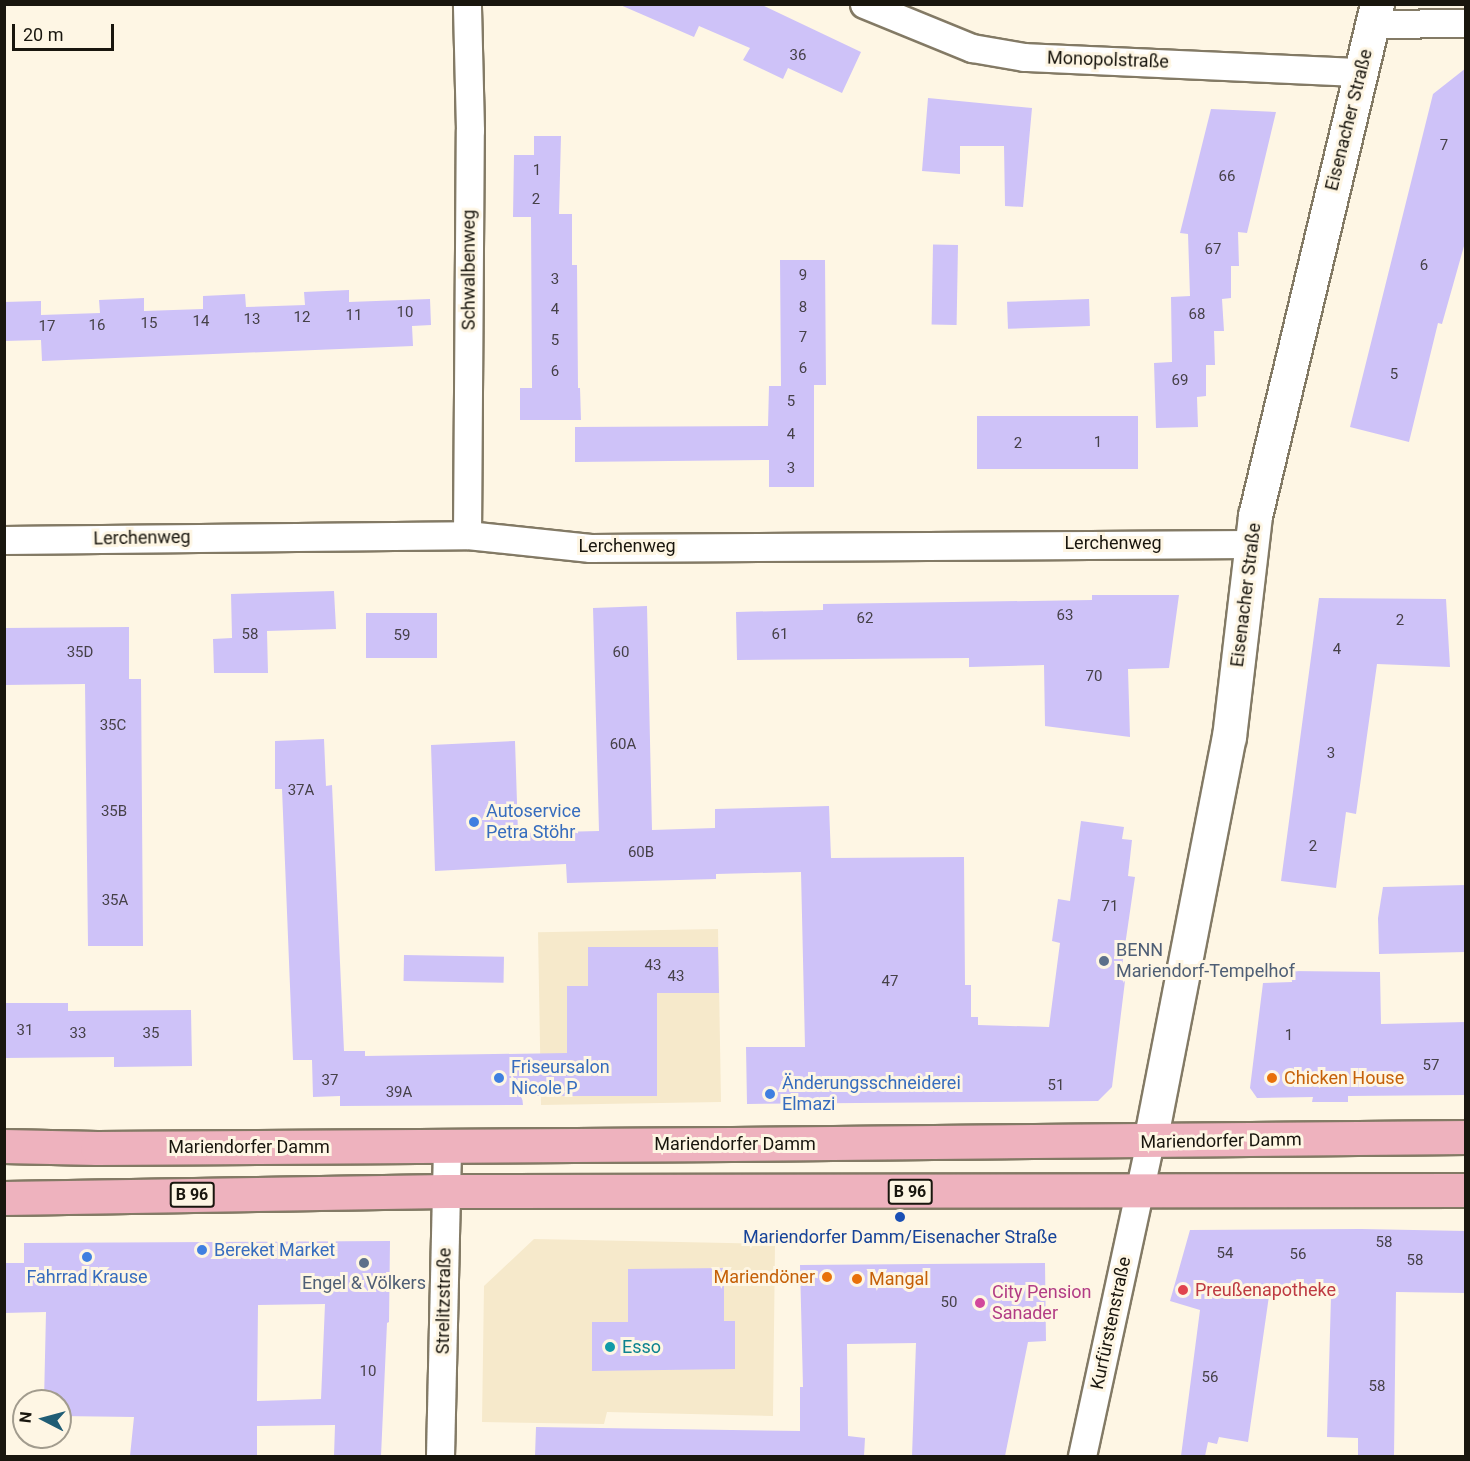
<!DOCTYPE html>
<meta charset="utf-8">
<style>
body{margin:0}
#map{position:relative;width:1470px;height:1461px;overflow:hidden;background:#fef6e4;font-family:Roboto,sans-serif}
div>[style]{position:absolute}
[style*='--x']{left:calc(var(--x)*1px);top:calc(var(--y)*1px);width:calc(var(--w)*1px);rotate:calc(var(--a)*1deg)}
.built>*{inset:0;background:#f6e9cb;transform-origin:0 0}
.building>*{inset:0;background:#cec2f8;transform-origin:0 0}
.roads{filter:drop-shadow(2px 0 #837a65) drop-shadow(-2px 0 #837a65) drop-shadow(0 2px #837a65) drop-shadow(0 -2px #837a65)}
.minor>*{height:27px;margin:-13.5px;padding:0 13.5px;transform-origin:13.5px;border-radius:13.5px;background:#fff}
.tertiary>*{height:33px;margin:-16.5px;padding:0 16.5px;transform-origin:16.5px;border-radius:16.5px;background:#fff}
.primary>*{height:33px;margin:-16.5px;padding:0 16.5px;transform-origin:16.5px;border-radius:16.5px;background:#eeb2be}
.dots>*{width:16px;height:16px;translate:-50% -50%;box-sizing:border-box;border:3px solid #fef6e4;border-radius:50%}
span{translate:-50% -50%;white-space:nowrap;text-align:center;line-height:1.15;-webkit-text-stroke:6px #fef6e4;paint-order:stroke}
.number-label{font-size:15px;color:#464148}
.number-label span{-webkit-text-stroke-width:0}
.shield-label span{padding:2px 4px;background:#fef6e4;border:2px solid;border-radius:4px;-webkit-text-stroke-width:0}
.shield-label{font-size:16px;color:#19160e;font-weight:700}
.street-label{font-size:18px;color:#19160e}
.shop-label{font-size:18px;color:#366cbe}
.left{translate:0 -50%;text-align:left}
.service-label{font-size:18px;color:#4e5e75}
.food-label{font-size:18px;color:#c56008}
.right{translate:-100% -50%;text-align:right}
.transit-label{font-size:18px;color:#164399}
.health-label{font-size:18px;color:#be3a42}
.hotel-label{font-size:18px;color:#b23c85}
.culture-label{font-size:18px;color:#0d838f}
.frame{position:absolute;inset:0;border:6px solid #19160e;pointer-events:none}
.north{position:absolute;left:12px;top:1389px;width:60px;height:60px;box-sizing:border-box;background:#fef6e4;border:2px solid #a29c8e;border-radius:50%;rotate:276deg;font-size:16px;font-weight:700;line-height:24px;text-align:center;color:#19160e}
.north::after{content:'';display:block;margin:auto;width:21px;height:27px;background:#205d75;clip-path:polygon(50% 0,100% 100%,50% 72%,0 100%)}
.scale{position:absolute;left:12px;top:24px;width:102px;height:27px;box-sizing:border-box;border:3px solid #19160e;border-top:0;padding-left:8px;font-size:18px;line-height:21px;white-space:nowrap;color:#19160e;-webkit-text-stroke:4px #fef6e4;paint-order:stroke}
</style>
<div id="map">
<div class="built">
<div style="left:718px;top:929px;width:173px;height:180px;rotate:89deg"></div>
<div style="clip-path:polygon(534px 1239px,775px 1244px,773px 1416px,607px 1412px,604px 1424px,482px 1422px,484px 1286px)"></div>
</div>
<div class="building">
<div style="clip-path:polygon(618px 4px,760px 4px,861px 52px,842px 93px,788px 68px,783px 79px,743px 60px,750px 48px,699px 26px,694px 37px)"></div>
<div style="clip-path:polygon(1466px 68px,1466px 239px,1442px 324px,1438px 323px,1409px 442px,1350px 427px,1433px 94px)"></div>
<div style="clip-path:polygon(928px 98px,1032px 108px,1023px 207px,1005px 206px,1004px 146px,960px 146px,960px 174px,922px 171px)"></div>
<div style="clip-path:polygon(1211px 109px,1276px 112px,1247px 233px,1238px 232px,1239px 266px,1231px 266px,1231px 298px,1222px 299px,1224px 331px,1214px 331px,1215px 365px,1206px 365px,1206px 396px,1197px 397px,1198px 427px,1156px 428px,1154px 363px,1172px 362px,1171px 297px,1190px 296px,1188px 234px,1180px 233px)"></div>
<div style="clip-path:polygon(534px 136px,561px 136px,559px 214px,572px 214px,572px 265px,577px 265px,578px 388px,580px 388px,581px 420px,520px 420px,520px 388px,532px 388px,531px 217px,513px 217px,514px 155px,534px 155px)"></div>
<div style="left:958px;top:245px;width:80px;height:25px;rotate:91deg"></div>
<div style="clip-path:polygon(780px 260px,825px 260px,826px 385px,814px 385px,814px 487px,769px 487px,769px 460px,575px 462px,575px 427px,768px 426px,769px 386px,781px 386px)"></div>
<div style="clip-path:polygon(349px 290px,349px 302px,430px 299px,431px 325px,412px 326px,413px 346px,42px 361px,41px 340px,4px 341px,4px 302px,41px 301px,41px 315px,100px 313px,99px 300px,122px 299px,144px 298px,144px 311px,203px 309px,203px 296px,245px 294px,246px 307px,305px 305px,304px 292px)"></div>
<div style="left:1089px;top:299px;width:27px;height:82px;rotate:88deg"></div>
<div style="left:1138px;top:416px;width:53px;height:161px;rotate:90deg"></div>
<div style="clip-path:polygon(334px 591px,336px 629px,267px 631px,268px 673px,214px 673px,213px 639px,232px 638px,231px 594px)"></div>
<div style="clip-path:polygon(1092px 595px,1179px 595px,1169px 668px,1128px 669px,1130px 737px,1045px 726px,1044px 665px,969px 667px,969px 658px,737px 660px,736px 612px,823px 610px,823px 604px,1092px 600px)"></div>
<div style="clip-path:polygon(1319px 598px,1446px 599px,1450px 667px,1377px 664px,1356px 814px,1346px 812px,1336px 888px,1281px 881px)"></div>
<div style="clip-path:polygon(647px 606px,652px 830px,715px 828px,715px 809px,829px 806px,831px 858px,964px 857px,965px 985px,971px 985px,971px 1017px,978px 1017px,978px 1025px,1049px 1027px,1060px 943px,1052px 941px,1058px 899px,1070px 901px,1081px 821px,1124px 827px,1122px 839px,1132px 840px,1128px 876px,1135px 877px,1120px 980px,1125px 981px,1112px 1087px,1098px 1101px,747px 1104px,746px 1047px,805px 1047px,801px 872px,716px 874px,716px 879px,567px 883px,566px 864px,435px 871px,431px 745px,515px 741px,518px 833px,599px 831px,593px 608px)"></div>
<div style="left:437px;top:613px;width:45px;height:71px;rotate:90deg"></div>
<div style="clip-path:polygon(129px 627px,129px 679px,141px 679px,143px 946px,88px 946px,85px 684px,4px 685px,4px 628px)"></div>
<div style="clip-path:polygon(324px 739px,326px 786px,332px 785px,344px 1051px,365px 1051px,365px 1056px,567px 1053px,567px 986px,588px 986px,588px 947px,718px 947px,719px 993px,657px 993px,657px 1096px,522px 1096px,523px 1105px,340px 1106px,340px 1096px,313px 1097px,312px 1060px,293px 1060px,282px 789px,275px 789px,275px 741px)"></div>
<div style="clip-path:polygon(1466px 885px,1466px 952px,1379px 954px,1378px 918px,1383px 887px)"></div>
<div style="left:404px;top:955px;width:100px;height:26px;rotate:1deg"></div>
<div style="clip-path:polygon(1291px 971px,1380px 972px,1381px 1024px,1466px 1022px,1466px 1095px,1348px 1096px,1348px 1102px,1312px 1102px,1313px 1097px,1257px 1098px,1250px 1088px,1263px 983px,1292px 982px)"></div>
<div style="clip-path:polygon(4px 1003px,68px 1003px,68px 1011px,191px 1010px,192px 1066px,114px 1067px,114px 1057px,4px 1058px)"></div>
<div style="clip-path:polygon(1361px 1229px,1466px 1231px,1466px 1293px,1396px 1292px,1394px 1456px,1358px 1456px,1358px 1438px,1327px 1437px,1331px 1297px,1269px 1296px,1248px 1442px,1219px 1437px,1217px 1444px,1208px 1442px,1205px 1456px,1181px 1456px,1200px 1310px,1170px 1301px,1190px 1230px)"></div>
<div style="clip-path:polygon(evenodd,390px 1241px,389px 1322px,387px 1323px,381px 1456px,334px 1456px,335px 1425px,257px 1426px,257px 1456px,130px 1456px,134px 1417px,60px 1416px,60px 1401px,44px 1401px,46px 1312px,4px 1313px,4px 1263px,24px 1263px,24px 1243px,390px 1241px,325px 1304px,321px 1399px,257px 1401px,258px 1305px,325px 1304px)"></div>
<div style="clip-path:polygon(1045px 1263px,1046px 1341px,1028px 1342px,1005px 1456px,912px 1456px,916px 1343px,847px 1344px,848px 1436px,865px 1438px,864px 1456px,535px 1456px,536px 1427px,800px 1431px,800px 1387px,803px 1387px,800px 1265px)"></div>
<div style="clip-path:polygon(724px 1268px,724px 1321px,735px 1321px,735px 1369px,592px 1371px,592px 1322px,628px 1322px,628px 1269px)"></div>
</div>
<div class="roads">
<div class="minor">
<div style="--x:864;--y:4;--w:117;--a:22.2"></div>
<div style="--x:972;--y:48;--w:53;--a:9.8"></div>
<div style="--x:1024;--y:57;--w:336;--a:2.6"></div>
<div style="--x:1372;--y:24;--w:94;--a:-0.6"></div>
<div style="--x:467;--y:535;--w:405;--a:-89.6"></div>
<div style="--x:470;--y:130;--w:126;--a:-91.4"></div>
<div style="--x:4;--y:540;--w:463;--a:-0.6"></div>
<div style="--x:467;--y:535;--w:124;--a:6"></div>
<div style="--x:590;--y:548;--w:660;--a:-0.35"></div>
<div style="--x:440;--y:1456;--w:310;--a:-88.7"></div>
<div style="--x:1082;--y:1456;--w:321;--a:-77.8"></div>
</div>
<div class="tertiary">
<div style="--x:1150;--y:1142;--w:413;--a:-79"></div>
<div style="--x:1229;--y:737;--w:223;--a:-83.3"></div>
<div style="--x:1255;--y:516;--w:526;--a:-76.6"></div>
</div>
<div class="primary">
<div style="--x:4;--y:1146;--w:93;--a:1.2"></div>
<div style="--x:97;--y:1148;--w:635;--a:-0.36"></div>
<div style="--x:732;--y:1144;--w:734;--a:-0.55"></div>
<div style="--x:4;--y:1198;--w:442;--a:-0.9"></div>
<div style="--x:446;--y:1191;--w:1020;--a:-0.06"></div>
</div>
</div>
<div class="dots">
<div style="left:474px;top:822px;background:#3f7fe0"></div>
<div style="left:1104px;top:961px;background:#5c6f8a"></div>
<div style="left:499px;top:1078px;background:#3f7fe0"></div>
<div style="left:1272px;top:1078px;background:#e8710a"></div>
<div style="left:770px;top:1094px;background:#3f7fe0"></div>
<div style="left:900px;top:1217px;background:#1a4fb4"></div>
<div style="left:202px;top:1250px;background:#3f7fe0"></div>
<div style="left:87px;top:1257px;background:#3f7fe0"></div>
<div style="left:364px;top:1263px;background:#5c6f8a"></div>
<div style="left:827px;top:1277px;background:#e8710a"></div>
<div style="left:857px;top:1279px;background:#e8710a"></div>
<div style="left:1183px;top:1290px;background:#e0444e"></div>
<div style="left:980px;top:1303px;background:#d1479c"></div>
<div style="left:610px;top:1347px;background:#0f9aa8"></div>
</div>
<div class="number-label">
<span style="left:798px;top:56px">36</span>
<span style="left:1444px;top:146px">7</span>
<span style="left:537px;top:171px">1</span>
<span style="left:1227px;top:177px">66</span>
<span style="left:536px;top:200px">2</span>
<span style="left:1213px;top:250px">67</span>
<span style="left:1424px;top:266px">6</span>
<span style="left:803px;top:276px">9</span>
<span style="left:555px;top:280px">3</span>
<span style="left:803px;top:308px">8</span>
<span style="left:555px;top:310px">4</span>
<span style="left:405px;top:313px">10</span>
<span style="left:1197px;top:315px">68</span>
<span style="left:354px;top:316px">11</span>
<span style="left:302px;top:318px">12</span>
<span style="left:252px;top:320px">13</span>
<span style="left:201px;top:322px">14</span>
<span style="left:149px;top:324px">15</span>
<span style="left:97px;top:326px">16</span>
<span style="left:47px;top:327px">17</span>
<span style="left:803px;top:338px">7</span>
<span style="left:555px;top:341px">5</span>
<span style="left:803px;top:369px">6</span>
<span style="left:555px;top:372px">6</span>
<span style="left:1394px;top:375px">5</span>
<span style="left:1180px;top:381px">69</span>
<span style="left:791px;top:402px">5</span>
<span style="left:791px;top:435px">4</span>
<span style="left:1098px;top:443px">1</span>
<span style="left:1018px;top:444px">2</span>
<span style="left:791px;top:469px">3</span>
<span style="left:1065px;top:616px">63</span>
<span style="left:865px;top:619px">62</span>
<span style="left:1400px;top:621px">2</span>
<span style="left:250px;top:635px">58</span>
<span style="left:780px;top:635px">61</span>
<span style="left:402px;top:636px">59</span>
<span style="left:1337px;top:650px">4</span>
<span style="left:80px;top:653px">35D</span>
<span style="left:621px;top:653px">60</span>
<span style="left:1094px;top:677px">70</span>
<span style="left:113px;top:726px">35C</span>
<span style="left:623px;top:745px">60A</span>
<span style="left:1331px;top:754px">3</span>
<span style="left:301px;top:791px">37A</span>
<span style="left:114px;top:812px">35B</span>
<span style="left:1313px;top:847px">2</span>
<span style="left:641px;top:853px">60B</span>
<span style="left:115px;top:901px">35A</span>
<span style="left:1110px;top:907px">71</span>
<span style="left:653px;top:966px">43</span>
<span style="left:676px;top:977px">43</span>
<span style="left:890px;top:982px">47</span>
<span style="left:25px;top:1031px">31</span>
<span style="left:78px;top:1034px">33</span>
<span style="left:151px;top:1034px">35</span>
<span style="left:1289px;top:1036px">1</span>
<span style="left:1431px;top:1066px">57</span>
<span style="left:330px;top:1081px">37</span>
<span style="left:1056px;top:1086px">51</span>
<span style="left:399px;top:1093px">39A</span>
<span style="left:1384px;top:1243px">58</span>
<span style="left:1225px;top:1254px">54</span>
<span style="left:1298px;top:1255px">56</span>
<span style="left:1415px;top:1261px">58</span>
<span style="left:949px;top:1303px">50</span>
<span style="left:368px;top:1372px">10</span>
<span style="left:1210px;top:1378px">56</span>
<span style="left:1377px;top:1387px">58</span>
</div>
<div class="shield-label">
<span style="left:910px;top:1192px">B 96</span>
<span style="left:192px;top:1195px">B 96</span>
</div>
<div class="street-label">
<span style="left:1108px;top:60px;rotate:2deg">Monopolstraße</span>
<span style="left:1349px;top:120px;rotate:-76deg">Eisenacher Straße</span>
<span style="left:469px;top:270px;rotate:-90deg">Schwalbenweg</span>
<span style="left:142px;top:538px;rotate:-1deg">Lerchenweg</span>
<span style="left:1113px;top:543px">Lerchenweg</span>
<span style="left:627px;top:546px">Lerchenweg</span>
<span style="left:1246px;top:595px;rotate:-83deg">Eisenacher Straße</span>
<span style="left:1221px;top:1141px;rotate:-1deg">Mariendorfer Damm</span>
<span style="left:735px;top:1144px">Mariendorfer Damm</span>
<span style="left:249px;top:1147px">Mariendorfer Damm</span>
<span style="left:444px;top:1301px;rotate:-89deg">Strelitzstraße</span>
<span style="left:1111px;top:1323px;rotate:-78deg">Kurfürstenstraße</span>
</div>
<div class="shop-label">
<span class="left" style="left:486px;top:822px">Autoservice<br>Petra Stöhr</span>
<span class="left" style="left:511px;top:1078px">Friseursalon<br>Nicole P</span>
<span class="left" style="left:782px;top:1094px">Änderungsschneiderei<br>Elmazi</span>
<span class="left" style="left:214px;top:1250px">Bereket Market</span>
<span style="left:87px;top:1277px">Fahrrad Krause</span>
</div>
<div class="service-label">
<span class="left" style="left:1116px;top:961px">BENN<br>Mariendorf-Tempelhof</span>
<span style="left:364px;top:1283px">Engel &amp; Völkers</span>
</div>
<div class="food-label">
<span class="left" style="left:1284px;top:1078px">Chicken House</span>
<span class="right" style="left:815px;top:1277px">Mariendöner</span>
<span class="left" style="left:869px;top:1279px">Mangal</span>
</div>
<div class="transit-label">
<span style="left:900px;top:1237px">Mariendorfer Damm/Eisenacher Straße</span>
</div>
<div class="health-label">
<span class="left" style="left:1195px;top:1290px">Preußenapotheke</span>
</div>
<div class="hotel-label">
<span class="left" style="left:992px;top:1303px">City Pension<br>Sanader</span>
</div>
<div class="culture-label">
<span class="left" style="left:622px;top:1347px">Esso</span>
</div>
<div class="frame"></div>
<div class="north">N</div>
<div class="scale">20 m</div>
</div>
